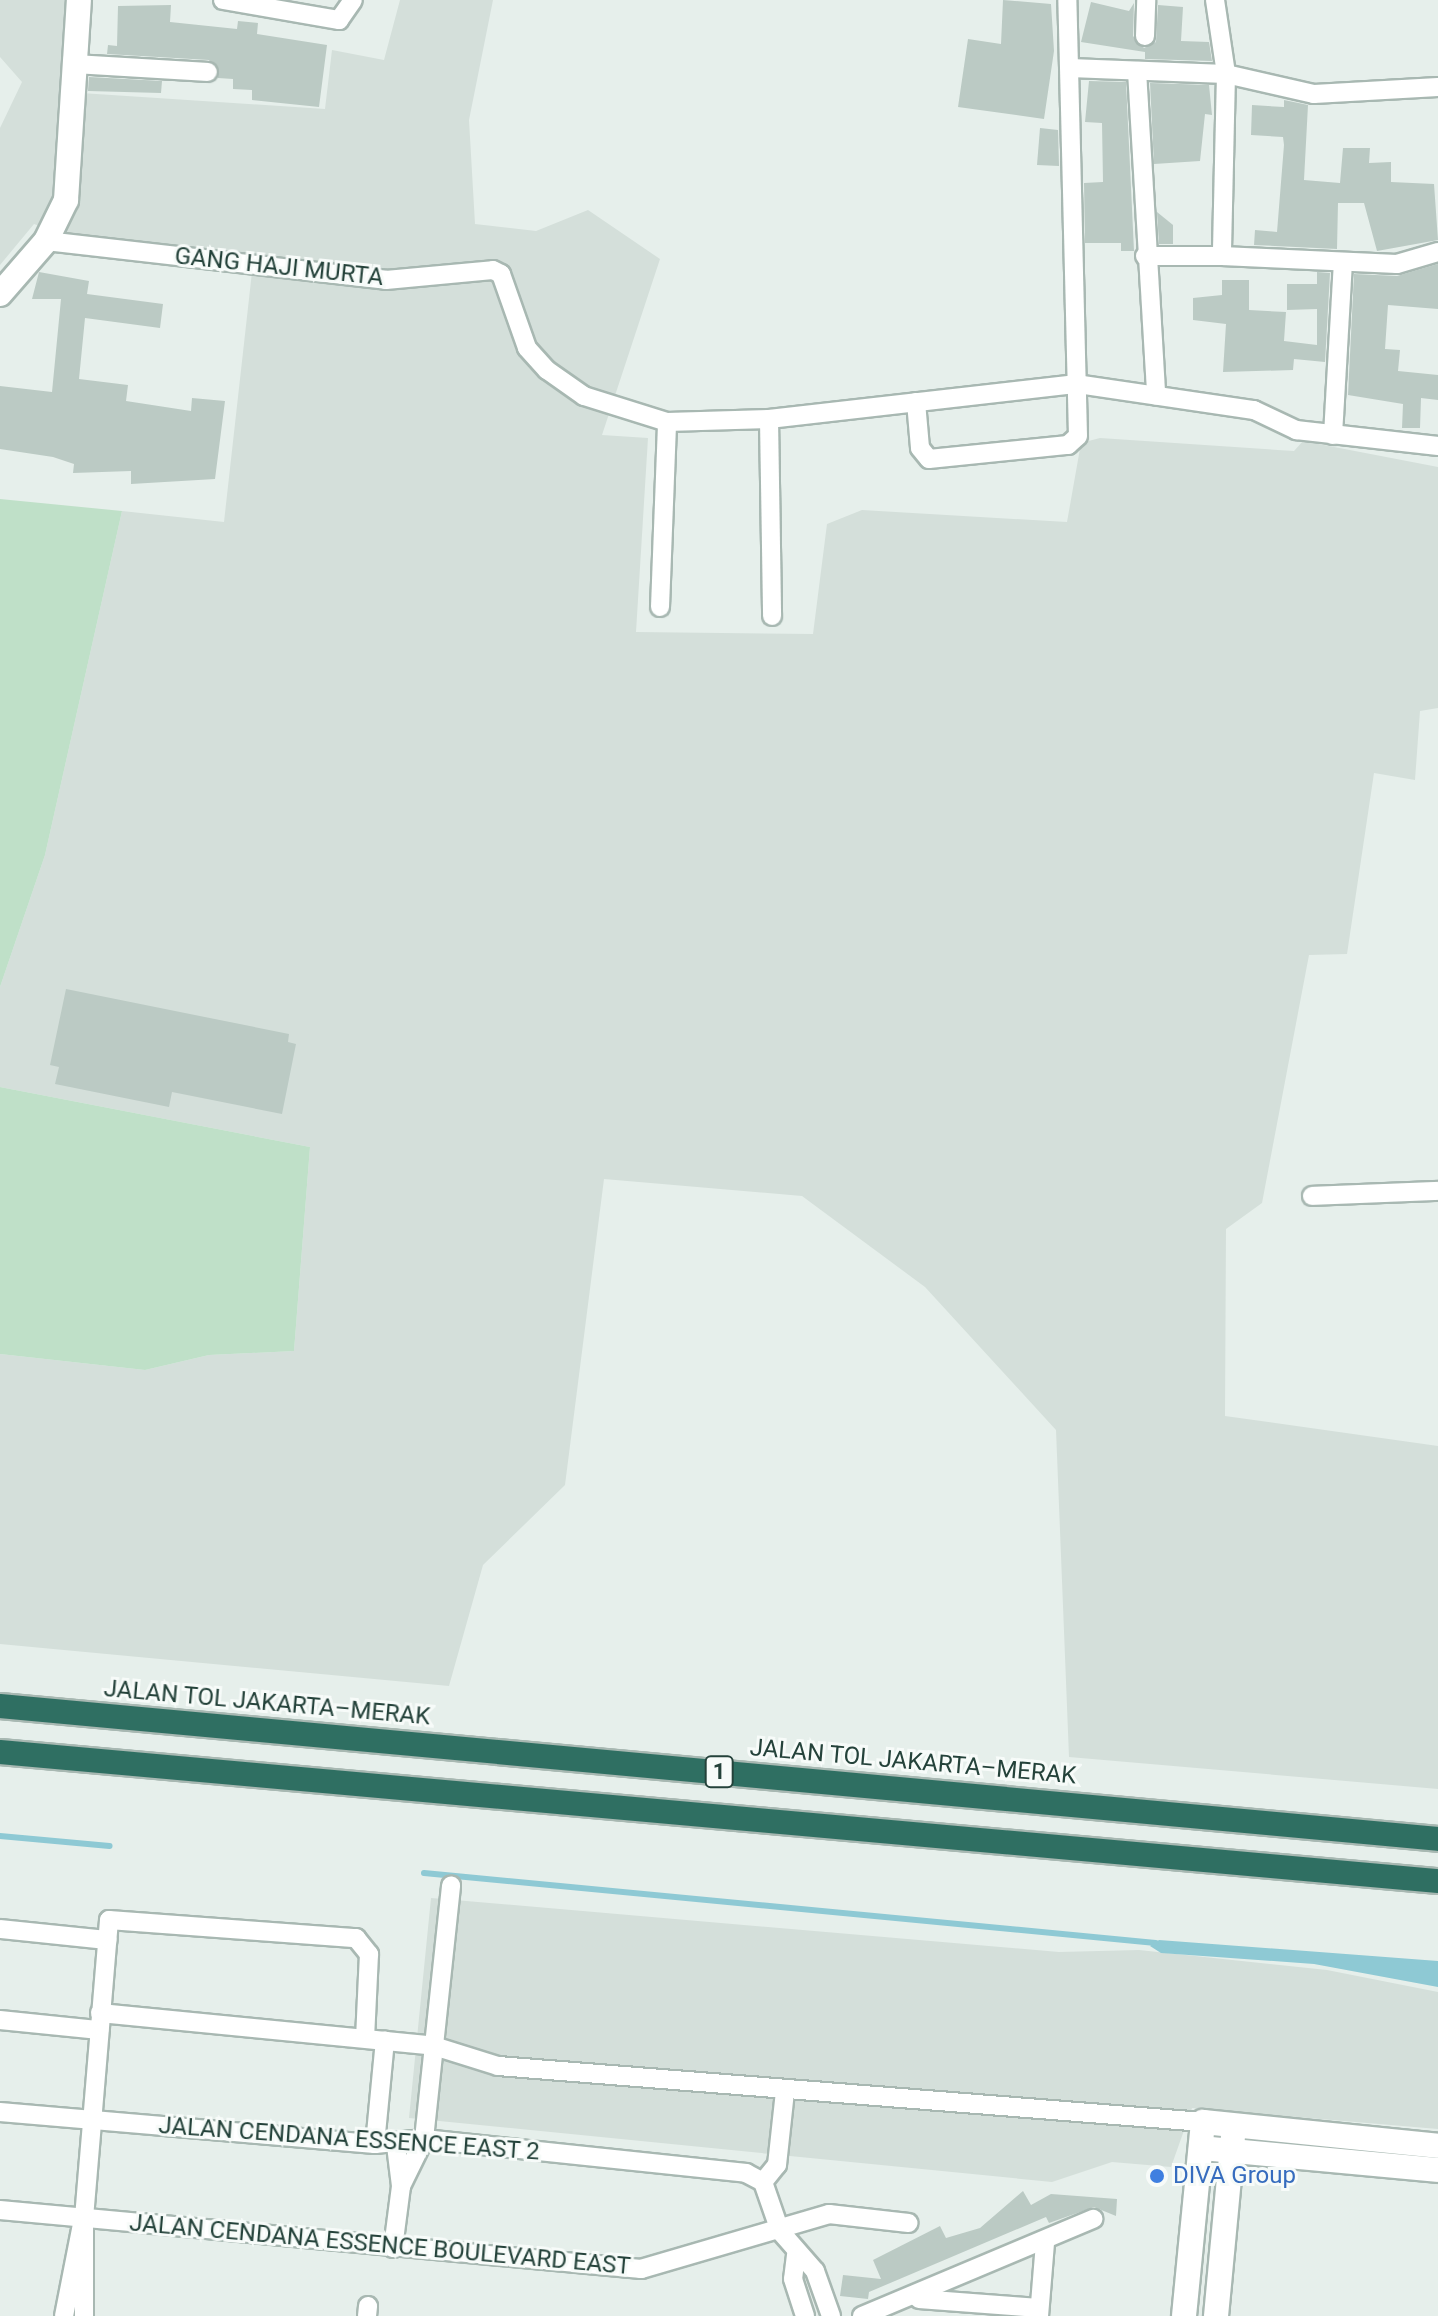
<!DOCTYPE html>
<meta charset="utf-8">
<style>
body{margin:0}
#map{position:relative;width:1438px;height:2316px;overflow:hidden;background:#e6efeb;font-family:Roboto,sans-serif}
div>[style]{position:absolute}
[style*='--x']{left:calc(var(--x)*1px);top:calc(var(--y)*1px);width:calc(var(--w)*1px);rotate:calc(var(--a)*1deg)}
.built>*{inset:0;background:#d4dfda}
.green>*{inset:0;background:#bfe0c8}
.water>*{inset:0;background:#8ec9d4}
.stream>*{height:6px;margin:-3px;padding:0 3px;transform-origin:3px;border-radius:3px;background:#8ec9d4}
.building>*{inset:0;background:#bbcac4}
.roads{filter:drop-shadow(2px 0 #a8b8b2) drop-shadow(-2px 0 #a8b8b2) drop-shadow(0 2px #a8b8b2) drop-shadow(0 -2px #a8b8b2)}
.minor>*{height:18px;margin:-9px;padding:0 9px;transform-origin:9px;border-radius:9px;background:#fff}
.tertiary>*{height:24px;margin:-12px;padding:0 12px;transform-origin:12px;border-radius:12px;background:#fff}
.secondary>*{height:24px;margin:-12px;padding:0 12px;transform-origin:12px;border-radius:12px;background:#fff}
.motorway>*{height:24px;margin:-12px;padding:0 12px;transform-origin:12px;border-radius:12px;background:#2f6f62}
.dots>*{width:22px;height:22px;translate:-50% -50%;box-sizing:border-box;border:4px solid #f7fbf9;border-radius:50%}
span{translate:-50% -50%;white-space:nowrap;text-align:center;line-height:1.15;-webkit-text-stroke:6px #f7fbf9;paint-order:stroke}
.shield-label span{padding:2px 6px;background:#f7fbf9;border:2px solid;border-radius:6px;-webkit-text-stroke-width:0}
.shield-label{font-size:22px;color:#24423a;font-weight:700}
.street-label{font-size:24px;color:#24423a}
.shop-label{font-size:24px;color:#366cbe}
.left{translate:0 -50%;text-align:left}
</style>
<div id="map">
<div class="built">
<div style="clip-path:polygon(0 0,86px 0,81px 93px,325px 109px,332px 50px,384px 60px,400px 0,493px 0,469px 120px,475px 224px,536px 231px,588px 210px,660px 259px,602px 435px,648px 438px,636px 632px,813px 634px,827px 524px,862px 510px,1067px 522px,1081px 443px,1100px 438px,1294px 451px,1303px 441px,1438px 467px,1438px 708px,1420px 711px,1415px 780px,1374px 773px,1347px 954px,1309px 955px,1262px 1203px,1226px 1229px,1225px 1416px,1438px 1446px,1438px 1789px,1069px 1757px,1056px 1430px,925px 1287px,802px 1196px,604px 1179px,565px 1485px,483px 1565px,449px 1686px,0 1644px,0 1354px,145px 1370px,209px 1355px,294px 1351px,310px 1147px,0 1087px,0 987px,45px 855px,122px 511px,224px 522px,253px 263px,133px 258px,34px 224px,0 265px,0 128px,22px 82px,0 57px)"></div>
<div style="clip-path:polygon(431px 1898px,1059px 1952px,1139px 1950px,1327px 1970px,1438px 1992px,1438px 2129px,1192px 2108px,1171px 2167px,1112px 2162px,1052px 2182px,409px 2118px)"></div>
</div>
<div class="green">
<div style="clip-path:polygon(0 499px,122px 511px,45px 855px,0 987px)"></div>
<div style="clip-path:polygon(0 1087px,310px 1147px,294px 1351px,209px 1355px,145px 1370px,0 1354px)"></div>
</div>
<div class="water">
<div style="clip-path:polygon(1159px 1940px,1438px 1961px,1438px 1987px,1314px 1964px,1161px 1953px,1150px 1946px)"></div>
</div>
<div class="stream">
<div style="--x:0;--y:1836;--w:110;--a:5.2"></div>
<div style="--x:424;--y:1873;--w:735;--a:5.46"></div>
</div>
<div class="building">
<div style="clip-path:polygon(1003px 0,1051px 4px,1054px 51px,1044px 119px,958px 107px,968px 39px,1001px 44px)"></div>
<div style="clip-path:polygon(1091px 2px,1129px 11px,1134px 3px,1133px 36px,1144px 48px,1156px 42px,1158px 5px,1183px 7px,1181px 41px,1209px 42px,1212px 61px,1145px 59px,1145px 52px,1081px 42px)"></div>
<div style="clip-path:polygon(171px 5px,170px 22px,237px 29px,238px 21px,258px 23px,257px 34px,327px 45px,319px 107px,252px 100px,252px 90px,233px 89px,233px 79px,218px 78px,209px 60px,107px 54px,108px 45px,117px 46px,118px 6px)"></div>
<div style="clip-path:polygon(89px 77px,162px 81px,161px 93px,88px 91px)"></div>
<div style="clip-path:polygon(1089px 81px,1126px 82px,1134px 251px,1121px 251px,1121px 243px,1085px 243px,1084px 183px,1103px 182px,1102px 123px,1085px 122px)"></div>
<div style="clip-path:polygon(1150px 83px,1209px 85px,1212px 115px,1205px 114px,1200px 161px,1154px 164px)"></div>
<div style="clip-path:polygon(1284px 100px,1308px 105px,1304px 180px,1340px 183px,1343px 148px,1370px 148px,1369px 163px,1391px 162px,1391px 182px,1434px 184px,1438px 240px,1377px 251px,1364px 203px,1338px 203px,1337px 249px,1254px 245px,1255px 230px,1277px 232px,1284px 145px,1283px 137px,1251px 135px,1252px 105px,1284px 107px)"></div>
<div style="clip-path:polygon(1040px 128px,1058px 130px,1059px 166px,1037px 165px)"></div>
<div style="clip-path:polygon(1157px 212px,1173px 225px,1173px 244px,1159px 244px)"></div>
<div style="clip-path:polygon(1438px 264px,1438px 309px,1388px 305px,1385px 349px,1400px 350px,1398px 371px,1438px 375px,1438px 400px,1421px 398px,1420px 428px,1402px 428px,1403px 404px,1348px 395px,1354px 274px,1397px 276px)"></div>
<div style="clip-path:polygon(39px 272px,89px 281px,87px 294px,163px 304px,160px 328px,85px 318px,79px 379px,128px 385px,126px 401px,191px 411px,192px 398px,225px 401px,215px 479px,131px 484px,131px 471px,73px 473px,74px 464px,53px 457px,0 449px,0 386px,52px 392px,61px 299px,32px 299px)"></div>
<div style="clip-path:polygon(1317px 272px,1330px 273px,1325px 362px,1294px 359px,1293px 370px,1223px 372px,1226px 324px,1193px 320px,1193px 298px,1222px 295px,1222px 280px,1249px 280px,1249px 310px,1286px 312px,1284px 341px,1317px 345px,1317px 309px,1287px 310px,1287px 284px,1317px 284px)"></div>
<div style="clip-path:polygon(66px 989px,289px 1034px,288px 1042px,296px 1044px,282px 1114px,172px 1092px,169px 1107px,55px 1084px,59px 1067px,50px 1065px)"></div>
<div style="clip-path:polygon(1023px 2191px,1031px 2205px,1051px 2194px,1117px 2199px,1116px 2216px,1094px 2207px,1049px 2223px,1046px 2217px,869px 2292px,868px 2299px,840px 2296px,843px 2275px,881px 2279px,873px 2260px,940px 2226px,946px 2238px,980px 2228px)"></div>
</div>
<div class="roads">
<div class="minor">
<div style="--x:223;--y:0;--w:118;--a:9.8"></div>
<div style="--x:339;--y:20;--w:24;--a:-55"></div>
<div style="--x:1215;--y:0;--w:75;--a:81.5"></div>
<div style="--x:1226;--y:74;--w:90;--a:12.8"></div>
<div style="--x:1314;--y:94;--w:124;--a:-3.2"></div>
<div style="--x:1145;--y:36;--w:36;--a:-88"></div>
<div style="--x:75;--y:64;--w:133;--a:3.4"></div>
<div style="--x:1070;--y:68;--w:156;--a:2.2"></div>
<div style="--x:1226;--y:74;--w:182;--a:91.3"></div>
<div style="--x:1222;--y:256;--w:175;--a:2.6"></div>
<div style="--x:1397;--y:264;--w:43;--a:-16.3"></div>
<div style="--x:1137;--y:71;--w:325;--a:86.6"></div>
<div style="--x:46;--y:241;--w:342;--a:6.5"></div>
<div style="--x:386;--y:280;--w:107;--a:-5.3"></div>
<div style="--x:493;--y:270;--w:9;--a:27"></div>
<div style="--x:501;--y:274;--w:78;--a:70.6"></div>
<div style="--x:527;--y:348;--w:30;--a:48"></div>
<div style="--x:547;--y:370;--w:45;--a:35.1"></div>
<div style="--x:584;--y:396;--w:87;--a:17.4"></div>
<div style="--x:667;--y:422;--w:102;--a:-1.7"></div>
<div style="--x:769;--y:419;--w:310;--a:-6.5"></div>
<div style="--x:1077;--y:384;--w:179;--a:8.4"></div>
<div style="--x:1254;--y:410;--w:47;--a:25.5"></div>
<div style="--x:1296;--y:430;--w:143;--a:6.4"></div>
<div style="--x:1145;--y:256;--w:77;--a:0"></div>
<div style="--x:916;--y:402;--w:46;--a:85"></div>
<div style="--x:920;--y:448;--w:14;--a:51"></div>
<div style="--x:929;--y:459;--w:140;--a:-5.8"></div>
<div style="--x:1068;--y:445;--w:13;--a:-42"></div>
<div style="--x:1078;--y:436;--w:436;--a:-91.4"></div>
<div style="--x:769;--y:419;--w:197;--a:89.1"></div>
<div style="--x:1333;--y:435;--w:173;--a:-86.7"></div>
<div style="--x:660;--y:607;--w:185;--a:-87.8"></div>
<div style="--x:1312;--y:1196;--w:126;--a:-2.3"></div>
<div style="--x:0;--y:1929;--w:108;--a:5.9"></div>
<div style="--x:100;--y:2013;--w:336;--a:5.6"></div>
<div style="--x:434;--y:2046;--w:67;--a:17.4"></div>
<div style="--x:498;--y:2066;--w:707;--a:4.54"></div>
<div style="--x:0;--y:2020;--w:100;--a:5.8"></div>
<div style="--x:0;--y:2112;--w:376;--a:4.9"></div>
<div style="--x:375;--y:2144;--w:49;--a:-5.8"></div>
<div style="--x:424;--y:2139;--w:324;--a:6"></div>
<div style="--x:746;--y:2173;--w:19;--a:28"></div>
<div style="--x:763;--y:2182;--w:52;--a:70.9"></div>
<div style="--x:780;--y:2231;--w:53;--a:48.8"></div>
<div style="--x:815;--y:2271;--w:48;--a:70.4"></div>
<div style="--x:375;--y:2144;--w:104;--a:-84.5"></div>
<div style="--x:763;--y:2182;--w:22;--a:-51"></div>
<div style="--x:777;--y:2165;--w:74;--a:-83.8"></div>
<div style="--x:401;--y:2186;--w:52;--a:-63.9"></div>
<div style="--x:424;--y:2139;--w:255;--a:-83.9"></div>
<div style="--x:0;--y:2210;--w:644;--a:5.26"></div>
<div style="--x:641;--y:2269;--w:196;--a:-16.3"></div>
<div style="--x:829;--y:2214;--w:80;--a:6.5"></div>
<div style="--x:393;--y:2248;--w:63;--a:-82.6"></div>
<div style="--x:401;--y:2186;--w:41;--a:-97"></div>
<div style="--x:796;--y:2255;--w:24;--a:97"></div>
<div style="--x:793;--y:2279;--w:39;--a:72"></div>
<div style="--x:919;--y:2299;--w:120;--a:4.3"></div>
<div style="--x:64;--y:2316;--w:94;--a:-78.9"></div>
<div style="--x:84;--y:2316;--w:98;--a:-90"></div>
<div style="--x:84;--y:2218;--w:299;--a:-85.2"></div>
<div style="--x:109;--y:1920;--w:248;--a:4.2"></div>
<div style="--x:356;--y:1938;--w:21;--a:51"></div>
<div style="--x:369;--y:1954;--w:84;--a:92.7"></div>
<div style="--x:367;--y:2316;--w:10;--a:-84"></div>
<div style="--x:862;--y:2316;--w:251;--a:-22.8"></div>
<div style="--x:1039;--y:2316;--w:73;--a:-85.3"></div>
</div>
<div class="tertiary">
<div style="--x:1201;--y:2148;--w:238;--a:5.3"></div>
<div style="--x:1184;--y:2316;--w:195;--a:-84.4"></div>
<div style="--x:1203;--y:2122;--w:236;--a:5.8"></div>
<div style="--x:1216;--y:2316;--w:181;--a:-84.6"></div>
</div>
<div class="secondary">
<div style="--x:0;--y:294;--w:70;--a:-49"></div>
<div style="--x:46;--y:241;--w:46;--a:-64"></div>
<div style="--x:66;--y:200;--w:200;--a:-86.3"></div>
</div>
<div class="motorway">
<div style="--x:0;--y:1706;--w:1444;--a:5.28"></div>
<div style="--x:0;--y:1752;--w:1444;--a:5.13"></div>
</div>
</div>
<div class="dots">
<div style="left:1157px;top:2176px;background:#3f7fe0"></div>
</div>
<div class="shield-label">
<span style="left:719px;top:1772px">1</span>
</div>
<div class="street-label">
<span style="left:279px;top:267px;rotate:6deg">GANG HAJI MURTA</span>
<span style="left:267px;top:1703px;rotate:5deg">JALAN TOL JAKARTA–MERAK</span>
<span style="left:913px;top:1762px;rotate:5deg">JALAN TOL JAKARTA–MERAK</span>
<span style="left:349px;top:2139px;rotate:4deg">JALAN CENDANA ESSENCE EAST 2</span>
<span style="left:380px;top:2245px;rotate:5deg">JALAN CENDANA ESSENCE BOULEVARD EAST</span>
</div>
<div class="shop-label">
<span class="left" style="left:1173px;top:2176px">DIVA Group</span>
</div>
</div>
